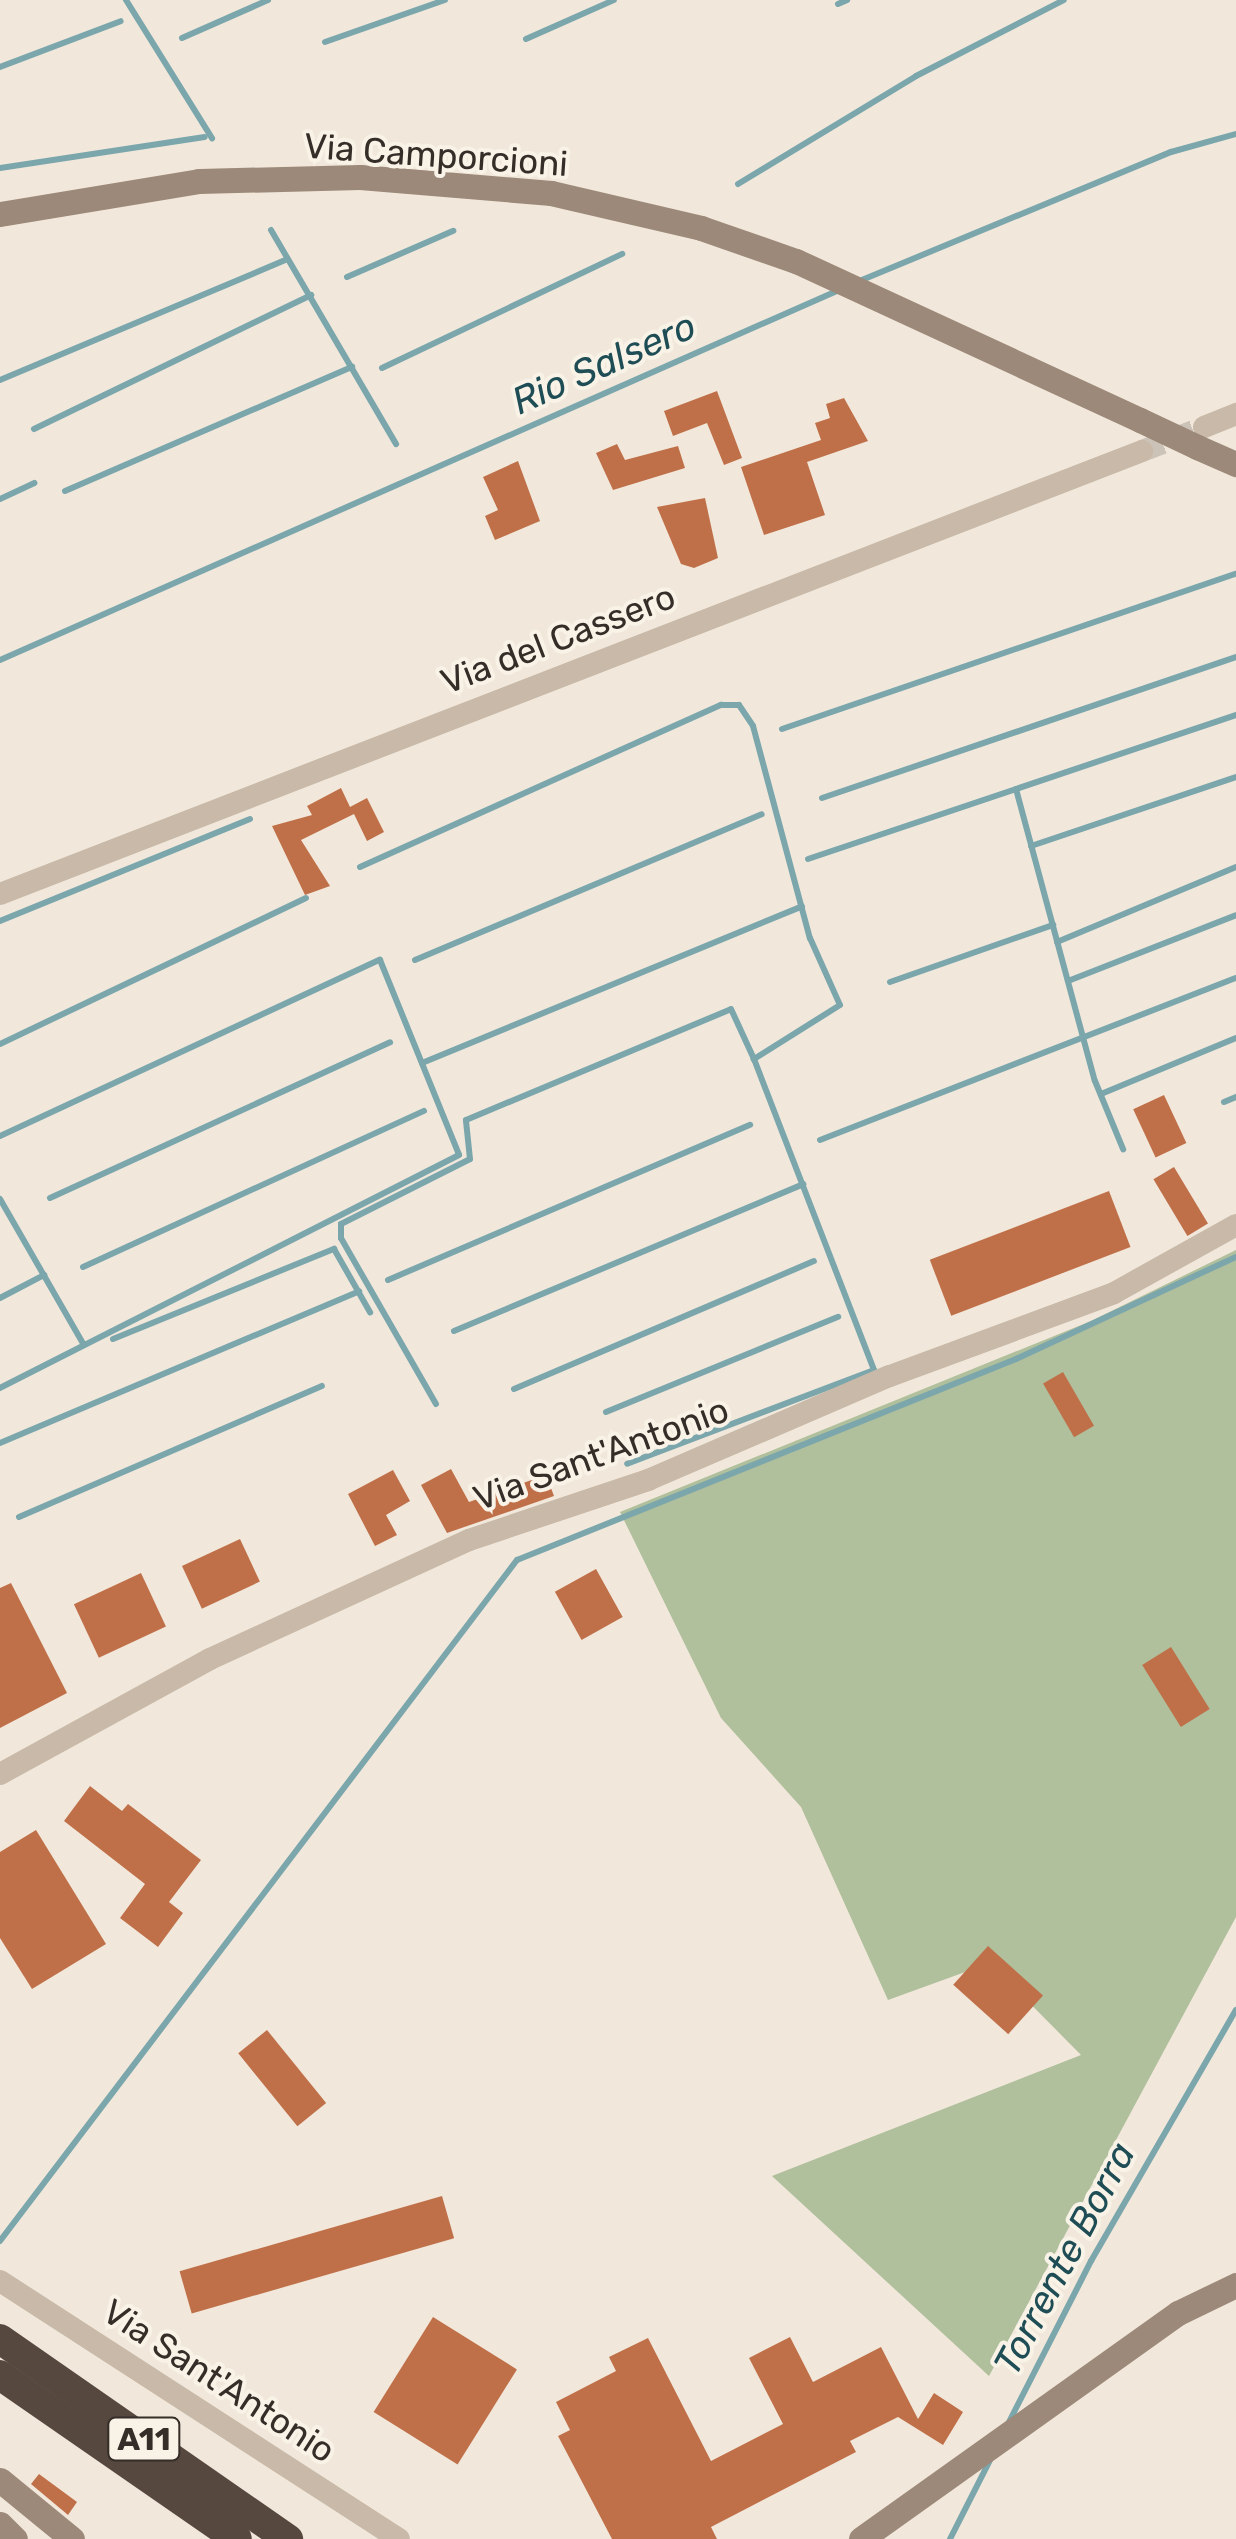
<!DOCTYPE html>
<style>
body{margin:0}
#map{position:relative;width:1236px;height:2539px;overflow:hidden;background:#f1e8db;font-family:Rubik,sans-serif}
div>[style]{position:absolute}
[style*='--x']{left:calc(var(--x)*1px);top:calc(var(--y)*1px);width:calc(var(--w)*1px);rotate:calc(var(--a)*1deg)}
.green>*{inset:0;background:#b0bf9c}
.stream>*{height:6px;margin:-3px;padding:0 3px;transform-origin:3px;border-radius:3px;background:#7ba6ac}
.building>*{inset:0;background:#c07049;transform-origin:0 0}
.street-tunnel>*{height:22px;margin-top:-11px;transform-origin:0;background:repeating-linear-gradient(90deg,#cbc3b7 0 22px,transparent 0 33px)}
.street>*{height:22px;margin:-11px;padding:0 11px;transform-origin:11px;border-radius:11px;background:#c8b9a8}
.secondary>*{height:25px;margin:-12.5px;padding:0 12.5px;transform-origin:12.5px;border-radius:12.5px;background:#9c8979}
.highway>*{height:30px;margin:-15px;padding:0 15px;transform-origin:15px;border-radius:15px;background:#56483f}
.secondary-bridge>*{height:25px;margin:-12.5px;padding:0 12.5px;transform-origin:12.5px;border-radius:12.5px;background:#9c8979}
span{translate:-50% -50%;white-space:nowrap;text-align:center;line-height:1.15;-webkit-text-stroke:8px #f8f2e7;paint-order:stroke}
.shield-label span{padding:2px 8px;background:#f8f2e7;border:2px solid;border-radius:8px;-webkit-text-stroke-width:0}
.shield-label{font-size:32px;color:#352d28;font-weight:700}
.street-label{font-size:35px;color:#352d28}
.water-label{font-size:38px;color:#1f4d55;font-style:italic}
</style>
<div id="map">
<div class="green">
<div style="clip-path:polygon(1236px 1250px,1236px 1917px,989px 2376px,772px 2176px,1081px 2055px,990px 1963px,888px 2000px,801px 1807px,721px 1718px,620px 1512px,1091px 1321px)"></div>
</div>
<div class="stream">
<div style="--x:126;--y:0;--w:163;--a:58.1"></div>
<div style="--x:838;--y:4;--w:10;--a:-24"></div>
<div style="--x:182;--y:38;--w:94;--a:-23.8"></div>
<div style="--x:526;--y:39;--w:96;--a:-23.9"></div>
<div style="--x:325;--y:42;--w:127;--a:-19.3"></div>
<div style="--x:0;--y:67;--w:129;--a:-20.8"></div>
<div style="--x:0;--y:168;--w:207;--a:-8.6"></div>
<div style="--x:738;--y:184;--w:208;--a:-31.2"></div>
<div style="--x:916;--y:76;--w:166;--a:-27.2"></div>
<div style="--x:271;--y:230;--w:248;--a:59.7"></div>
<div style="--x:347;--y:277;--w:116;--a:-23.5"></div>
<div style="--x:857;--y:282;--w:340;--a:-22.5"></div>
<div style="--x:1171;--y:152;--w:67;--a:-15.5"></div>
<div style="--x:382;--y:368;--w:266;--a:-25.4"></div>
<div style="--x:0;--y:380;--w:312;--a:-22.8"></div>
<div style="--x:34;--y:429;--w:308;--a:-25.8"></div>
<div style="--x:65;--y:491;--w:313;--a:-23.4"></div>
<div style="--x:0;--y:499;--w:38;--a:-25"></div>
<div style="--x:0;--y:660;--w:919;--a:-23.8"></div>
<div style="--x:782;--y:729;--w:480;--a:-18.9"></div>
<div style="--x:1016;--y:789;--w:302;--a:74.9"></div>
<div style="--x:1095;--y:1081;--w:74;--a:67.6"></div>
<div style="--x:822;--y:798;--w:437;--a:-18.8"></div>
<div style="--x:1031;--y:846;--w:216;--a:-18.6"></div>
<div style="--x:808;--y:859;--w:452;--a:-18.6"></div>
<div style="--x:360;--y:867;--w:396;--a:-24.2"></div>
<div style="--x:721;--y:705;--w:18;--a:0"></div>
<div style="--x:739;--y:705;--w:25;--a:56"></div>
<div style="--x:753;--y:726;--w:220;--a:75"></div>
<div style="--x:810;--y:938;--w:73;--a:65.9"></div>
<div style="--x:840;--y:1005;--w:102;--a:147.9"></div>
<div style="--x:754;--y:1059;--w:333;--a:68.9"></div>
<div style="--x:874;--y:1370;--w:264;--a:159.2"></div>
<div style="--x:0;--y:921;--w:270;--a:-22.2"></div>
<div style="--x:1057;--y:942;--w:194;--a:-22.7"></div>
<div style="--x:415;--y:960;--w:376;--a:-22.8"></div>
<div style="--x:1068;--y:981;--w:180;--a:-21.4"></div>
<div style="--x:890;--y:982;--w:173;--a:-19.3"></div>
<div style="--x:0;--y:1044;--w:339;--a:-25.5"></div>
<div style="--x:422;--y:1063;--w:411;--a:-22.4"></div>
<div style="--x:1101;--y:1094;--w:146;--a:-22.5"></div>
<div style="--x:1224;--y:1102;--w:13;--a:-23"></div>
<div style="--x:0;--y:1136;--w:419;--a:-24.9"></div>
<div style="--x:380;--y:960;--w:210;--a:67.9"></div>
<div style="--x:459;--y:1155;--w:515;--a:153.09"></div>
<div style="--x:820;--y:1140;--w:446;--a:-21.3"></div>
<div style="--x:50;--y:1198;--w:374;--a:-24.6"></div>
<div style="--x:0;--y:1199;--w:168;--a:60.1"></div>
<div style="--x:83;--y:1267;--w:375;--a:-24.6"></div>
<div style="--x:388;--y:1280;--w:394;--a:-23.2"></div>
<div style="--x:0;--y:1298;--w:50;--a:-27.6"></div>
<div style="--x:454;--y:1331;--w:379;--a:-22.8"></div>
<div style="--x:113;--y:1339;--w:239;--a:-22.2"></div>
<div style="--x:334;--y:1249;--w:73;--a:60.3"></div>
<div style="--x:514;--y:1389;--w:326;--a:-23.1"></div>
<div style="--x:436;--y:1404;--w:191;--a:-119.8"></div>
<div style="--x:341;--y:1238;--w:14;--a:-90"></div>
<div style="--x:341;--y:1224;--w:144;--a:-26.7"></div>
<div style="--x:470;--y:1159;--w:39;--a:-96"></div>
<div style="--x:466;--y:1120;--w:287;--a:-22.7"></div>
<div style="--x:731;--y:1009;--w:55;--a:65.3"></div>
<div style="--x:606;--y:1412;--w:251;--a:-22.3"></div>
<div style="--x:0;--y:1443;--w:390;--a:-22.9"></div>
<div style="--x:19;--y:1517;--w:330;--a:-23.4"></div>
<div style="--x:0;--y:2241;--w:855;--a:-52.8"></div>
<div style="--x:517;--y:1560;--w:538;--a:-21.94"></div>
<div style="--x:1016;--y:1359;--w:242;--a:-24.9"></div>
<div style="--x:1009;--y:2422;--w:181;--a:-63"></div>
<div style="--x:1091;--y:2261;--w:290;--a:-60"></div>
<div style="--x:950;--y:2539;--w:89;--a:-63.1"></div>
</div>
<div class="building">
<div style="clip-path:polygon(717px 391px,742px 458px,724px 465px,707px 423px,673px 436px,664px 411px)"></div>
<div style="clip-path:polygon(844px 398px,868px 441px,807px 462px,825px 515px,764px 535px,741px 467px,821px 440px,815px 423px,830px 418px,826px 404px)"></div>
<div style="clip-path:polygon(617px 444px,625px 460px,678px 446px,685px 468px,613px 490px,596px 453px)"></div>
<div style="clip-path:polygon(518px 461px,540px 521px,495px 540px,485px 516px,498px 510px,483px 477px)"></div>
<div style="clip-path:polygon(705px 498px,718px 558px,694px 568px,681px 564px,657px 507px)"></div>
<div style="clip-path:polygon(341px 788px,350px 807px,367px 798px,384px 832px,367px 841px,354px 814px,301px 840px,330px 886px,305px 895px,272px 826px,312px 815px,307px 806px)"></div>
<div style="left:1164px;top:1095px;width:53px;height:34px;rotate:65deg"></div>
<div style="left:1174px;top:1167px;width:66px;height:24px;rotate:59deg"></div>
<div style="left:1109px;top:1191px;width:60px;height:192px;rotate:69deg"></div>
<div style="left:1063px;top:1372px;width:62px;height:23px;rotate:60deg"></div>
<div style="clip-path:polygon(451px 1469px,469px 1502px,546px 1475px,554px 1496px,447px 1533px,421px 1485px)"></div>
<div style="clip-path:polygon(393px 1470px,410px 1501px,386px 1515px,397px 1535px,375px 1546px,348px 1494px)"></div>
<div style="left:240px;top:1539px;width:47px;height:64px;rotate:65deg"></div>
<div style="left:596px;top:1569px;width:55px;height:47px;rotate:61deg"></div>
<div style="left:141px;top:1573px;width:59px;height:74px;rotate:65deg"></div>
<div style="clip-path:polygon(11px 1583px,67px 1693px,0 1728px,0 1588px)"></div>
<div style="left:1171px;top:1647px;width:73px;height:34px;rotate:58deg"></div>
<div style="clip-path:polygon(90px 1786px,122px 1811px,128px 1804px,201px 1860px,169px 1902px,183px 1913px,158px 1947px,120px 1918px,145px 1884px,64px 1821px)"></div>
<div style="clip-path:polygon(36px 1830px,106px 1944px,32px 1989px,0 1938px,0 1852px)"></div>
<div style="left:988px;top:1946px;width:74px;height:52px;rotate:42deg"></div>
<div style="left:267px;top:2030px;width:94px;height:37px;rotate:51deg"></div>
<div style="left:442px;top:2196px;width:44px;height:273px;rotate:74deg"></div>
<div style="left:433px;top:2317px;width:99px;height:112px;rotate:32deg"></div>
<div style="clip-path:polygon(790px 2337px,813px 2382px,881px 2347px,918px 2419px,934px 2393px,963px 2412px,943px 2445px,898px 2417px,850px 2441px,856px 2452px,711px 2527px,717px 2539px,612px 2539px,558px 2436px,570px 2430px,556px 2402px,616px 2371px,609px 2357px,648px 2338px,711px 2461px,783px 2424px,749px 2358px)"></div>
<div style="clip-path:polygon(39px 2474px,77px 2502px,68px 2515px,31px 2484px)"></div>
</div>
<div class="street-tunnel">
<div style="--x:1142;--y:451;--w:66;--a:-21.2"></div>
</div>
<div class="street">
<div style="--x:1204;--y:427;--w:35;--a:-22"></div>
<div style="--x:0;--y:894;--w:1225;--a:-21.2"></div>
<div style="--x:0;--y:1774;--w:239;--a:-28.7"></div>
<div style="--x:210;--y:1659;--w:285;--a:-24.7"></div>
<div style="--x:469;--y:1540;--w:189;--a:-18.5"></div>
<div style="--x:648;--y:1480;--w:263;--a:-23.3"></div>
<div style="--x:890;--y:1376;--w:239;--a:-20.3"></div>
<div style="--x:1114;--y:1293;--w:140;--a:-29.1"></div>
<div style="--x:0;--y:2281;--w:475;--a:32.9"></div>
</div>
<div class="secondary">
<div style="--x:0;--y:214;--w:202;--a:-9.4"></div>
<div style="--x:199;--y:181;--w:161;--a:-1.4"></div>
<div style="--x:360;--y:177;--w:192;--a:4.8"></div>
<div style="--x:551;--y:193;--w:154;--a:13.1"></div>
<div style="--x:701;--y:228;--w:101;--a:19.2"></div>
<div style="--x:796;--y:261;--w:379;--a:24.8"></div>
<div style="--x:1197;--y:447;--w:43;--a:23.6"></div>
<div style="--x:0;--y:2480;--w:93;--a:39.3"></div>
<div style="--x:0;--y:2524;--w:21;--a:45"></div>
<div style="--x:861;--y:2539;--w:389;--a:-35.5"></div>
<div style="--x:1178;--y:2313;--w:64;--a:-25.8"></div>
</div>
<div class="highway">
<div style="--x:0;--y:2339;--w:351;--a:34.8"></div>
<div style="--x:0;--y:2375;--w:288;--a:34.7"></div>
</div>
<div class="secondary-bridge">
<div style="--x:1140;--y:420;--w:63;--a:25.3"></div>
</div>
<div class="shield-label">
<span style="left:144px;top:2439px">A11</span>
</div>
<div class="street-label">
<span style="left:436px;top:155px;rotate:4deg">Via Camporcioni</span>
<span style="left:558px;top:639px;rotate:-21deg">Via del Cassero</span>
<span style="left:601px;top:1454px;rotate:-20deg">Via Sant'Antonio</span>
<span style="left:219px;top:2381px;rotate:33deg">Via Sant'Antonio</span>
</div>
<div class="water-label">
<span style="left:604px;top:364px;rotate:-24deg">Rio Salsero</span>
<span style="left:1065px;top:2259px;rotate:-62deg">Torrente Borra</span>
</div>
</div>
